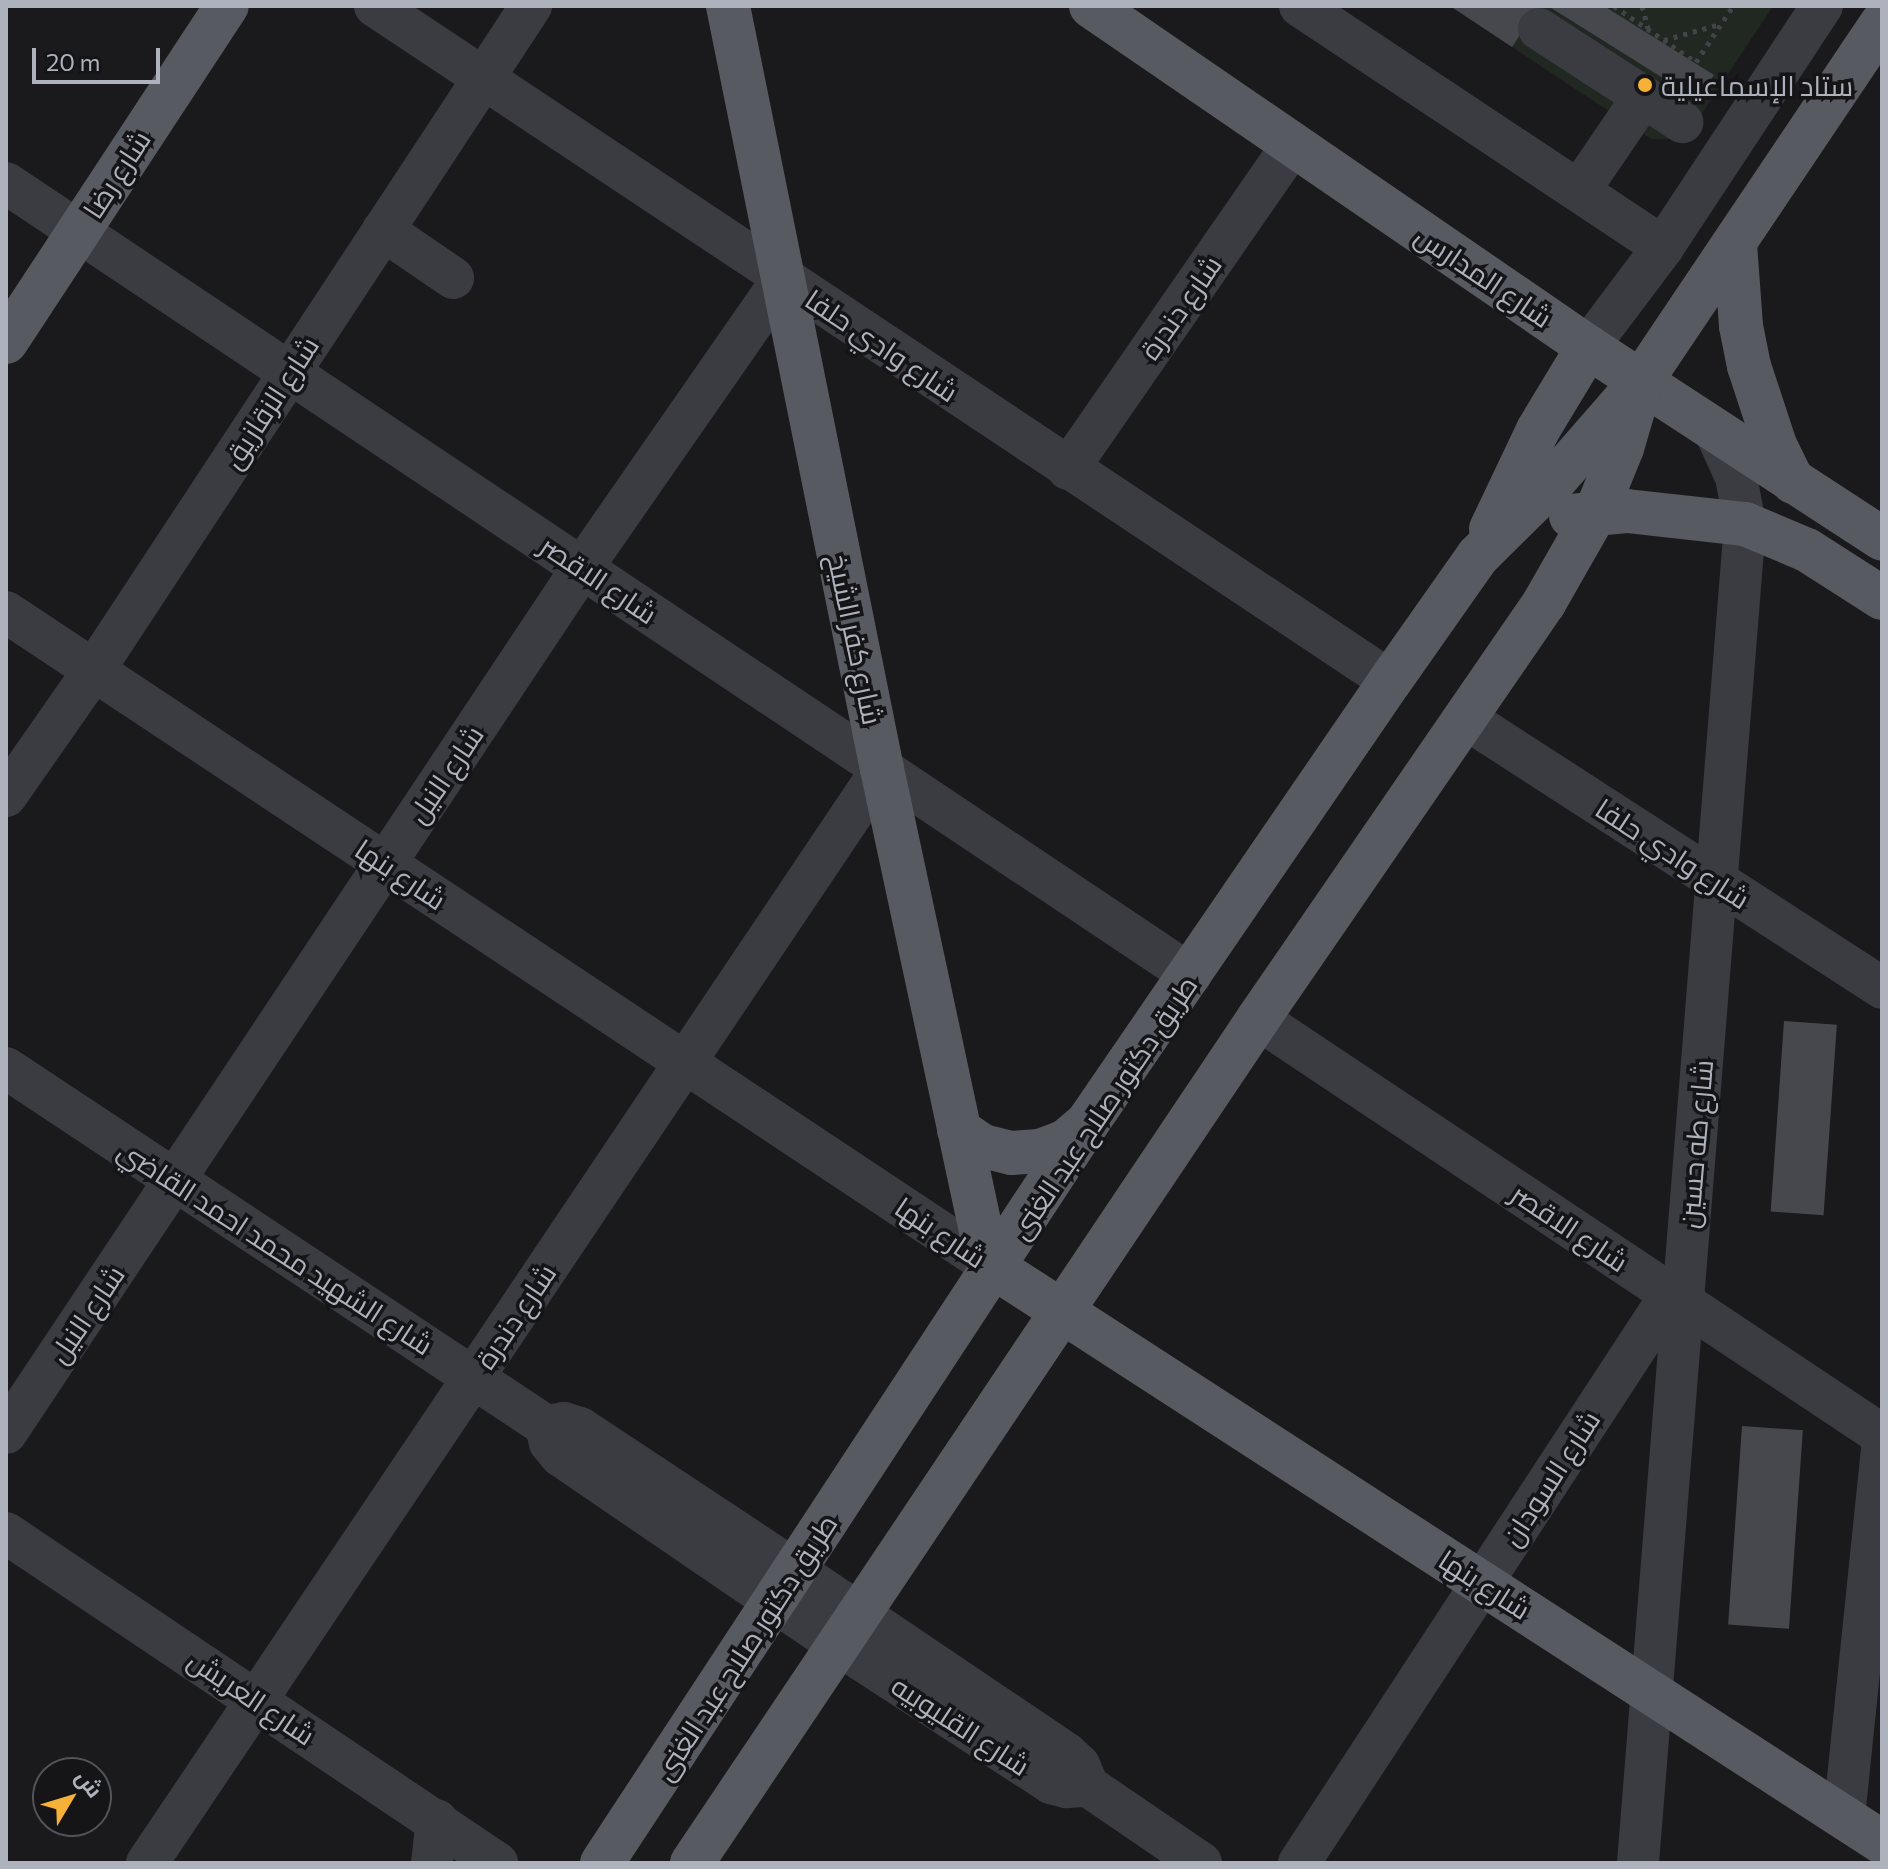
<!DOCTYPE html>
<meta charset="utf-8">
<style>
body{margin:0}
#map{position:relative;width:1888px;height:1869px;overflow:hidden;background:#1a1a1d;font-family:Commissioner,Cairo,sans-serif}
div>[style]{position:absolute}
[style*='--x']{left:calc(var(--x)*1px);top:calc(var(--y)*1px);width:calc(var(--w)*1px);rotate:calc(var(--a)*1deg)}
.green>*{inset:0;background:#202821}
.building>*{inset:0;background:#47484d;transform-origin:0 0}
.path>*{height:5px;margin-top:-2.5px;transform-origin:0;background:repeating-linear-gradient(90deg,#414449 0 4px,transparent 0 10px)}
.minor>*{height:42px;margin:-21px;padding:0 21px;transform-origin:21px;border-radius:21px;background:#3b3c42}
.major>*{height:44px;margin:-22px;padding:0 22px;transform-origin:22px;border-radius:22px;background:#575a61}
.dots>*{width:22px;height:22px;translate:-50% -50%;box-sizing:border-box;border:4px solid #151518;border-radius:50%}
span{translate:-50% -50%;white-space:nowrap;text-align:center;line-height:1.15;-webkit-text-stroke:7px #151518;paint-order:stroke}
.poi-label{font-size:28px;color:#adb2bc}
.left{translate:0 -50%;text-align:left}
.street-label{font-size:28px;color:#adb2bc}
.frame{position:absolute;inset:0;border:8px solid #adb2bc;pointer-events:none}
.north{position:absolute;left:32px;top:1757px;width:80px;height:80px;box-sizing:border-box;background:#151518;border:2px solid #52545a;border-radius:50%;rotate:52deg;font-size:22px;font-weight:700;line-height:32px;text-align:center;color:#adb2bc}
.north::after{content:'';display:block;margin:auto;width:28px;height:36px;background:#f6b139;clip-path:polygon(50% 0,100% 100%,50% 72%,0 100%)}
.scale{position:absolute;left:32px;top:48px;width:128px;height:36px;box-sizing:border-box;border:4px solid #adb2bc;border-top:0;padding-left:10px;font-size:24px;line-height:28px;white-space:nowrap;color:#adb2bc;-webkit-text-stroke:6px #151518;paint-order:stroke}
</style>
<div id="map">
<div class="green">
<div style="clip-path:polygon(1450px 6px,1773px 6px,1685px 139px,1651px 139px)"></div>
</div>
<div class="building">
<div style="clip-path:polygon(1450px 6px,1539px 6px,1512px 47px)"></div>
<div style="clip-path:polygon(1548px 6px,1604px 6px,1714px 75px,1698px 100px)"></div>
<div style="left:1784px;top:1021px;width:53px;height:191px;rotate:4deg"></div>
<div style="left:1742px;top:1426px;width:61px;height:199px;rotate:4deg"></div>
</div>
<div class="path">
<div style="--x:1614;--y:6;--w:99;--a:34.3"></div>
<div style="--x:1696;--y:62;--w:67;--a:-56.5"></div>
<div style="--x:1642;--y:6;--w:23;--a:75"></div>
<div style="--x:1664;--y:40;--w:58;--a:-15.9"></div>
</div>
<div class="minor">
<div style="--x:375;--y:6;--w:1219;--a:33.62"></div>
<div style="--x:1300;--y:6;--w:436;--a:33.6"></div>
<div style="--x:1539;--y:29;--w:171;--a:33"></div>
<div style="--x:6;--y:183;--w:1425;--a:33.76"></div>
<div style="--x:1579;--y:191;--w:114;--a:-55.8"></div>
<div style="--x:383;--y:230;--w:85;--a:34.4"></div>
<div style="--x:1588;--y:347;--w:125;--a:-53.1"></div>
<div style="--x:1663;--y:247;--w:289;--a:-56.6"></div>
<div style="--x:1068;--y:469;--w:394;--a:-55.3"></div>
<div style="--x:6;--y:612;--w:1187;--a:33.56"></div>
<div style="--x:1465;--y:718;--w:497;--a:32.9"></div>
<div style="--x:6;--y:796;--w:154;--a:-55.1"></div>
<div style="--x:94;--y:670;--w:795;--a:-56.65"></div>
<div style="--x:1258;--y:1019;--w:750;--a:33.69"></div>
<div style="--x:6;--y:1068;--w:648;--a:33.54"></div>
<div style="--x:546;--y:1426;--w:18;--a:-9"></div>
<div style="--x:564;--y:1423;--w:17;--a:17"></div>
<div style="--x:580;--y:1428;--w:259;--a:33.5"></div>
<div style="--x:796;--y:1571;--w:327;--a:34"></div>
<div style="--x:1067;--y:1754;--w:16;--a:43"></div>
<div style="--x:1079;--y:1765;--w:23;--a:67"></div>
<div style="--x:1088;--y:1786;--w:137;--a:34.3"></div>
<div style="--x:546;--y:1426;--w:17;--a:77"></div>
<div style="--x:550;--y:1443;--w:17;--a:50"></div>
<div style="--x:561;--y:1456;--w:338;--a:34.3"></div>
<div style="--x:840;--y:1646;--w:252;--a:33"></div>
<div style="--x:1051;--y:1783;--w:16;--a:15"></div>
<div style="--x:1066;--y:1787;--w:22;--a:-3"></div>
<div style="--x:6;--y:1433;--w:1039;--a:-56.34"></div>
<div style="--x:582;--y:568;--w:352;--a:-55.2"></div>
<div style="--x:6;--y:1533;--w:592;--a:33.9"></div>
<div style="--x:1844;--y:1817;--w:372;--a:-84.1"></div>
<div style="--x:147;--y:1863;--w:1318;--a:-56.1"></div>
<div style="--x:432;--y:1863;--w:43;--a:-83.4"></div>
<div style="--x:1299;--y:1863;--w:680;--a:-56.82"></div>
<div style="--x:1638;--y:1863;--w:1343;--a:-85.43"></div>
<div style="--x:1745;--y:524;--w:48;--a:-100.8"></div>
<div style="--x:1736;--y:477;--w:51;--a:-114.5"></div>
</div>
<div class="major">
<div style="--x:728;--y:6;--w:778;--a:78.59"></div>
<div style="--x:882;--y:769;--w:473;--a:77.9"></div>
<div style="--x:981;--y:1232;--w:39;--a:69"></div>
<div style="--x:995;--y:1268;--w:1057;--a:32.91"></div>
<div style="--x:1091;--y:6;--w:603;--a:34.45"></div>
<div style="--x:1588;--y:347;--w:351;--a:33.1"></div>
<div style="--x:1735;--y:244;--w:82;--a:85.8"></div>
<div style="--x:1741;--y:326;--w:41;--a:78.7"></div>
<div style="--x:1749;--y:366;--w:83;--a:71.8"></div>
<div style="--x:1775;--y:445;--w:41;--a:64.1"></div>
<div style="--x:6;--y:342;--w:402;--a:-56.7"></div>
<div style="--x:1571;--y:516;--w:56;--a:-5.1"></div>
<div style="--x:1627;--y:511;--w:119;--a:6.3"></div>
<div style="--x:1745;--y:524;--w:67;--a:22.8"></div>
<div style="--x:1807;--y:550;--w:89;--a:32.6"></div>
<div style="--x:1491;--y:529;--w:110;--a:-64.6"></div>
<div style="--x:1538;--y:430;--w:97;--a:-58.9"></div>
<div style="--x:959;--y:1130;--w:29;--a:34"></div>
<div style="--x:983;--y:1146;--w:29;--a:14"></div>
<div style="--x:1011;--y:1153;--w:29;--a:-4"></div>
<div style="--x:1040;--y:1151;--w:28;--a:-21"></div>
<div style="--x:1066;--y:1141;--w:23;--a:-40"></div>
<div style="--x:602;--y:1863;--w:886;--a:-56.74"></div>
<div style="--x:1088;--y:1122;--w:534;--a:-55.6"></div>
<div style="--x:1390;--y:681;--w:153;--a:-54.9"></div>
<div style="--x:1478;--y:556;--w:107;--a:-44.6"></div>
<div style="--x:1554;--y:481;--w:134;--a:-48.9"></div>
<div style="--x:1642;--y:380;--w:430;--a:-56.1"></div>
<div style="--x:692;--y:1863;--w:1016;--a:-56.15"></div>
<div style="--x:1258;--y:1019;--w:505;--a:-55.49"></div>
<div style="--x:1544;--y:603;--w:105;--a:-60.3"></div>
<div style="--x:1596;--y:512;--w:69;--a:-67.9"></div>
<div style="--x:1622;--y:448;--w:57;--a:-73.8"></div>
</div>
<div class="dots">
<div style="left:1645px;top:85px;background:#f6b139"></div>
</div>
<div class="poi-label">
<span class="left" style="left:1661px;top:85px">ستاد الإسماعيلية</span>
</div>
<div class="street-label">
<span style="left:116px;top:174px;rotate:-57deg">شارع رضا</span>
<span style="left:1484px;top:276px;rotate:34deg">شارع المدارس</span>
<span style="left:1180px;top:307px;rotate:-55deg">شارع دندرة</span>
<span style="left:882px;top:345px;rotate:34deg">شارع وادي حلفا</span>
<span style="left:270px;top:402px;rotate:-57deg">شارع الزقازيق</span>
<span style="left:599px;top:579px;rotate:34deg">شارع الاقصر</span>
<span style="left:856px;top:639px;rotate:78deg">شارع كفر الشيخ</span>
<span style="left:445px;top:774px;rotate:-56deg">شارع النيل</span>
<span style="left:1673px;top:853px;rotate:33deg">شارع وادي حلفا</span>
<span style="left:401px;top:874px;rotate:34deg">شارع بنها</span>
<span style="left:1103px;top:1107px;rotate:-56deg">طريق دكتور صلاح عبد الغنى</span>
<span style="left:1695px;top:1144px;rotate:-85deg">شارع طه حسين</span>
<span style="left:1570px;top:1227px;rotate:34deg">شارع الاقصر</span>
<span style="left:941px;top:1232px;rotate:34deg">شارع بنها</span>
<span style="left:276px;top:1247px;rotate:33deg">شارع الشهيد محمد احمد القاضي</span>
<span style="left:86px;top:1314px;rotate:-56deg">شارع النيل</span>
<span style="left:515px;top:1316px;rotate:-56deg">شارع دندرة</span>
<span style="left:1550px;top:1478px;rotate:-57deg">شارع السودان</span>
<span style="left:1485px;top:1584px;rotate:33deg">شارع بنها</span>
<span style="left:745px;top:1647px;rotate:-57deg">طريق دكتور صلاح عبد الغنى</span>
<span style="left:252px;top:1697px;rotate:34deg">شارع العريش</span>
<span style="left:961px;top:1725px;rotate:33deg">شارع القليوبيه</span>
</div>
<div class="frame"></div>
<div class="north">ش</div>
<div class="scale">20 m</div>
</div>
